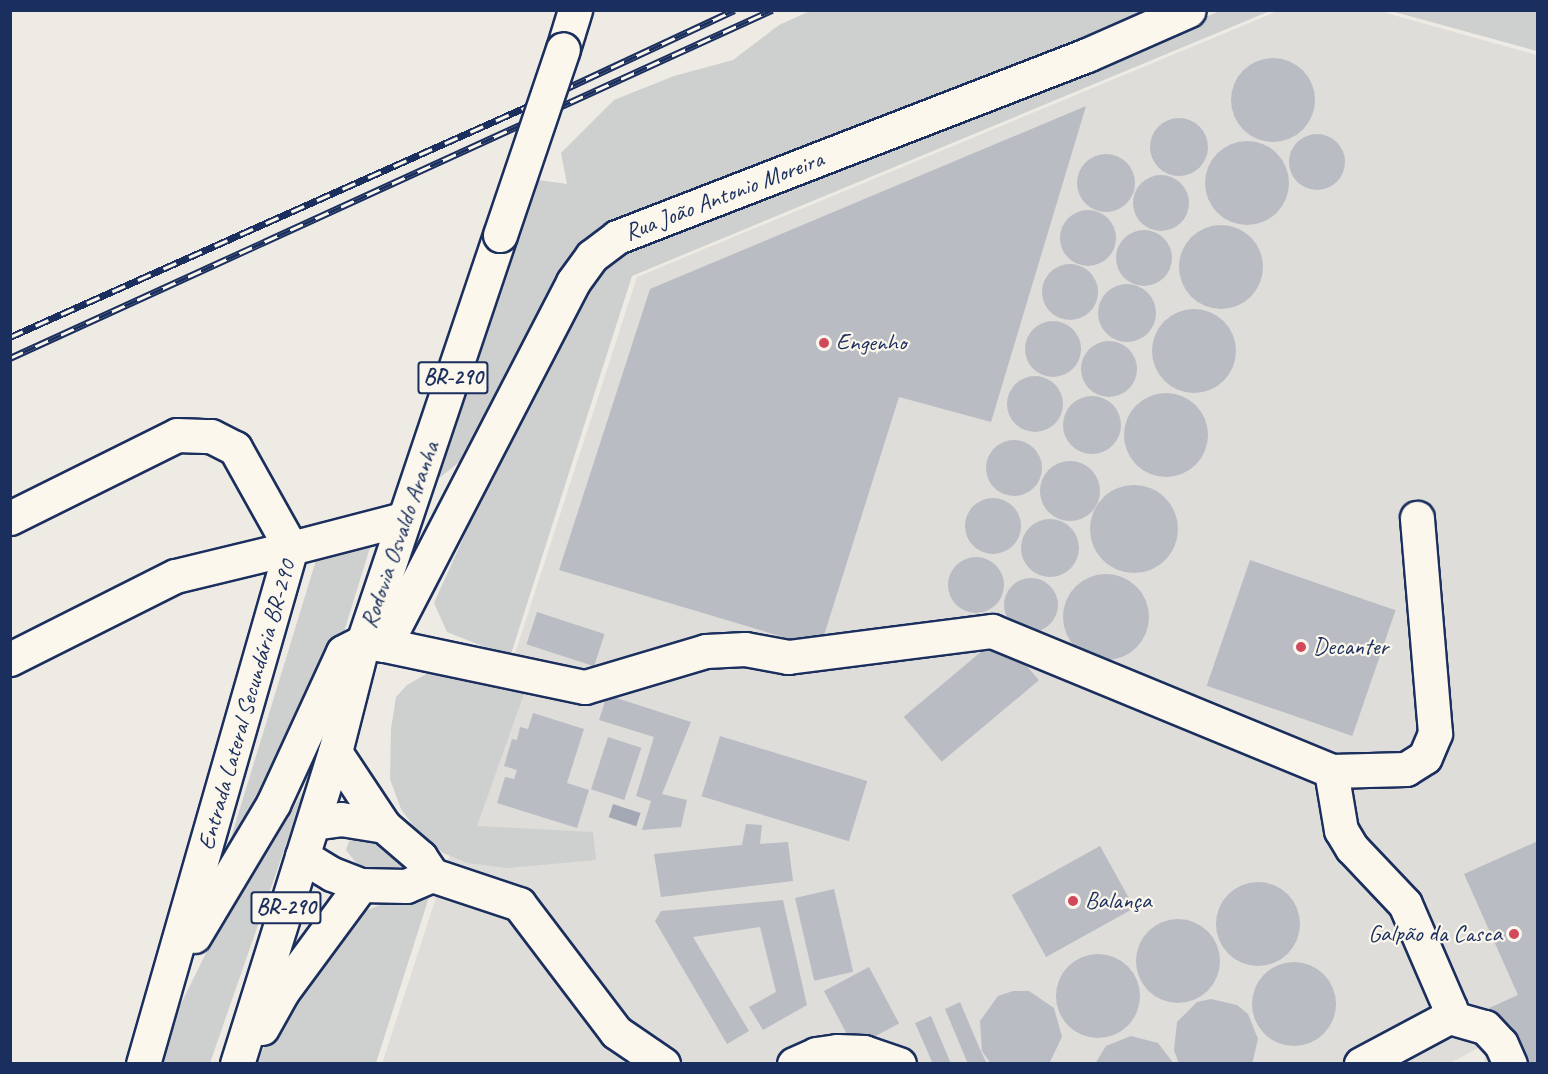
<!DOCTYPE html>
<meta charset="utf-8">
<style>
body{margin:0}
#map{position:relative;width:1548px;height:1074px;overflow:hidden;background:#eeebe4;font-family:Caveat,sans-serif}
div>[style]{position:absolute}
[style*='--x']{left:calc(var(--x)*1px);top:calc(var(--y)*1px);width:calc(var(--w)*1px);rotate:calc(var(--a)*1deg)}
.built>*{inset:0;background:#deddda}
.green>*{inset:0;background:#cecfcf}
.water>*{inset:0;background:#a3a8b4;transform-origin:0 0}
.building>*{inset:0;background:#b9bcc3;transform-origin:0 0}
.round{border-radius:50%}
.roads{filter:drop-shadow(2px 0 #1b2f5e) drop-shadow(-2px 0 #1b2f5e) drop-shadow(0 2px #1b2f5e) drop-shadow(0 -2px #1b2f5e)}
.minor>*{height:33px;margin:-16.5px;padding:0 16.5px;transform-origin:16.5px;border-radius:16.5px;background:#fbf7ec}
.major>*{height:33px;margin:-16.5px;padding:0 16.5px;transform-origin:16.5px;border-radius:16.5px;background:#fbf7ec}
.highway>*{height:33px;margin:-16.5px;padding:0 16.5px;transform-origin:16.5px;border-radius:16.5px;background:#fbf7ec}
.rail>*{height:7px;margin-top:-3.5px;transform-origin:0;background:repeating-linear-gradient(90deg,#fbf7ec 0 14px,#1b2f5e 0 28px);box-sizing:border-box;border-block:2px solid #1b2f5e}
.bridges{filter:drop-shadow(2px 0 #1b2f5e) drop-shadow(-2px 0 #1b2f5e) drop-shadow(0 2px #1b2f5e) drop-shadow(0 -2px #1b2f5e)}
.highway-bridge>*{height:33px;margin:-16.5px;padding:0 16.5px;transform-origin:16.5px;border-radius:16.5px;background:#fbf7ec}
.dots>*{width:16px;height:16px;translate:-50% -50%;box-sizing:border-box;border:3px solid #fbf7ec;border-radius:50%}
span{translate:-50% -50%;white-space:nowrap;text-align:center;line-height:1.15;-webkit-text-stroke:4.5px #fbf7ec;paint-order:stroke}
.shield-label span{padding:2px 4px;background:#fbf7ec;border:2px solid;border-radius:4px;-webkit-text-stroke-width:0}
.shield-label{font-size:22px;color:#1b2f5e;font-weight:700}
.street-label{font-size:24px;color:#1b2f5e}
.poi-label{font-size:24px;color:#1b2f5e}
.left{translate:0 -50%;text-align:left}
.right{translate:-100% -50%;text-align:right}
.frame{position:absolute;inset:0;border:12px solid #1b2f5e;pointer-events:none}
</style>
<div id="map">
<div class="built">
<div style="clip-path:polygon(1278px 11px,1379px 11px,1537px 55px,1537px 1063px,1485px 1063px,1484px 1045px,1448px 1064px,382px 1064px,637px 277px)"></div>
</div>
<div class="green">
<div style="clip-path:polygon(810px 11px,1166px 11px,598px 237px,543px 302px,468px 455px,433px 483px,531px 179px,567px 184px,561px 153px,614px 100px,674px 76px,733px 60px,779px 25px)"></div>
<div style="clip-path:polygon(1220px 11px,1270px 11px,632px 276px,510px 657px,447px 632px,434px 603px,493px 472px,590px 283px,615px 259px)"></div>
<div style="clip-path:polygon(1391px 11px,1537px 11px,1537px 51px)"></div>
<div style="clip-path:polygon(372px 541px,343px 635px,215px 890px,317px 557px)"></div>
<div style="clip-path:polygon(444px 664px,525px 691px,477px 826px,593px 832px,596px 860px,507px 868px,468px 863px,443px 853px,417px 831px,401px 809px,390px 779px,391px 729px,396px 697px,407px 685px)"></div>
<div style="clip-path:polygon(306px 787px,210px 1063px,160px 1063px,174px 1018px,208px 949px)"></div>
<div style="clip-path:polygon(363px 837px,393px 843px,415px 867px,390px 874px,357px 864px,346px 850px,349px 841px)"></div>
<div style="clip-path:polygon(412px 892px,430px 894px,376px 1063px,257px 1064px,279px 1012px,355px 915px)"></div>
</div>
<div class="water">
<div style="left:613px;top:804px;width:29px;height:14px;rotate:18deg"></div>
</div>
<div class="building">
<div class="round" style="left:1231px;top:58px;width:84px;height:84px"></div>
<div style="clip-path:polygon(1086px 106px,991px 422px,899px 397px,820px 648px,559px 570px,650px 289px)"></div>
<div class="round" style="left:1150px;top:118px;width:58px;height:58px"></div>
<div class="round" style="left:1289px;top:134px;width:56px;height:56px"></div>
<div class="round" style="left:1205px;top:141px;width:84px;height:84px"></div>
<div class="round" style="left:1077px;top:154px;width:58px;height:58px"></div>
<div class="round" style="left:1133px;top:175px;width:56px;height:56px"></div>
<div class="round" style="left:1060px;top:210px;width:56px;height:56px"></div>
<div class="round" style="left:1179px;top:225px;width:84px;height:84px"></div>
<div class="round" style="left:1116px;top:230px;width:56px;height:56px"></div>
<div class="round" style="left:1042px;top:264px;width:56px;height:56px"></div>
<div class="round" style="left:1098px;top:284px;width:58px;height:58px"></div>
<div class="round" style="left:1152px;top:309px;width:84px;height:84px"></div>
<div class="round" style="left:1025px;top:321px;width:56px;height:56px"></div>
<div class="round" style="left:1081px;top:341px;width:56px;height:56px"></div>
<div class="round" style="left:1007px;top:376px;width:56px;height:56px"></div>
<div class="round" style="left:1124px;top:393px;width:84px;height:84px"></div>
<div class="round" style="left:1063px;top:396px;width:58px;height:58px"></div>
<div class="round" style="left:986px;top:440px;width:56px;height:56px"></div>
<div class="round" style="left:1040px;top:461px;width:60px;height:60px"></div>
<div class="round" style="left:1090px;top:485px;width:88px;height:88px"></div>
<div class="round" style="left:965px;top:498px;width:56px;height:56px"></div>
<div class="round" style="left:1021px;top:519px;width:58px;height:58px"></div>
<div class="round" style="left:948px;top:557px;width:56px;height:56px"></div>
<div style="left:1250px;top:560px;width:154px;height:133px;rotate:19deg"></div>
<div class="round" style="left:1063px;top:574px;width:86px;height:86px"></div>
<div class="round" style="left:1004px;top:578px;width:54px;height:54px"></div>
<div style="left:537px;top:612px;width:71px;height:34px;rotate:18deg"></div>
<div style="left:1001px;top:635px;width:59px;height:127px;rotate:50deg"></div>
<div style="clip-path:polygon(607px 695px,691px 722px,662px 794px,687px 800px,681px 827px,642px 830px,651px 801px,636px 796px,654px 737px,599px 720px)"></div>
<div style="clip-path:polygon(533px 713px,584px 729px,567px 783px,589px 790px,577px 828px,497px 803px,505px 777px,514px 779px,517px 770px,504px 766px,512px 739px,517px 740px,520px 727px,528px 729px)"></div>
<div style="left:720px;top:736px;width:154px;height:63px;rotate:17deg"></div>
<div style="left:608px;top:737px;width:35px;height:55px;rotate:18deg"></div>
<div style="clip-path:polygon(746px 824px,762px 825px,760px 844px,788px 842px,793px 881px,661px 897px,654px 854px,742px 845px)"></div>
<div style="clip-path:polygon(1538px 841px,1538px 1064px,1515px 1064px,1489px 1008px,1518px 995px,1464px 874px)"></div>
<div style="left:1100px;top:846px;width:71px;height:101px;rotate:61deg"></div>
<div class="round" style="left:1216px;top:882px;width:84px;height:84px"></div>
<div style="left:834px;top:889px;width:85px;height:40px;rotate:77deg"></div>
<div style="clip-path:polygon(783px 900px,807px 1005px,763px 1030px,749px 1007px,776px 992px,760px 927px,693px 937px,749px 1031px,727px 1044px,655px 921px,661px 911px)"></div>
<div class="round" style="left:1136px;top:919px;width:84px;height:84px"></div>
<div class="round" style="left:1056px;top:954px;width:84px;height:84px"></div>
<div class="round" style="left:1252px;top:962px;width:84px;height:84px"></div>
<div style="left:869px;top:967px;width:64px;height:51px;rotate:62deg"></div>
<div style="clip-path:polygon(1013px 991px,1029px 991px,1054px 1008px,1062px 1037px,1049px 1064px,991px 1064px,982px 1051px,980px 1021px,998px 996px)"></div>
<div style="clip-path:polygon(1211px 999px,1237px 1005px,1248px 1014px,1258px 1039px,1252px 1064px,1179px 1064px,1174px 1050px,1177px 1022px,1197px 1002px)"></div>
<div style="clip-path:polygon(960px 1002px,979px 1047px,987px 1064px,968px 1064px,945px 1009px)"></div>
<div style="clip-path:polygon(931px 1016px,951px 1064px,933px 1064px,915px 1023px)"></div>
<div style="clip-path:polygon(1131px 1036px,1158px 1043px,1174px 1064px,1095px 1064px,1106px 1046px)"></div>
</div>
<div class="roads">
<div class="minor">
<div style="--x:10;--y:518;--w:186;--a:-26.4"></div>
<div style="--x:177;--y:435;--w:34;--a:2"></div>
<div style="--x:211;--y:436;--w:27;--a:27"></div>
<div style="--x:235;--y:448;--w:115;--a:60.8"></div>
<div style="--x:291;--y:548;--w:119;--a:166.4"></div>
<div style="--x:175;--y:576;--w:185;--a:153.3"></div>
<div style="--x:385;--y:645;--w:204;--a:11.9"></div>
<div style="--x:585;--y:687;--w:126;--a:-16.6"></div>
<div style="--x:706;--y:651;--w:39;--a:-3"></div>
<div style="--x:745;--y:649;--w:44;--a:10.5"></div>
<div style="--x:788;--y:657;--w:206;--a:-7.3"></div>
<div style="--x:992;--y:631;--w:367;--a:22.4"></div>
<div style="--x:1331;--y:771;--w:75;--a:-1.5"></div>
<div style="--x:1406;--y:769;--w:22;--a:-32"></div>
<div style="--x:1425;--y:757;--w:26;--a:-67"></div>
<div style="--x:1435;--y:733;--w:216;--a:-94.8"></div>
<div style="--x:1331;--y:771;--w:60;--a:80.4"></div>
<div style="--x:1341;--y:830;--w:21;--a:59"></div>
<div style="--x:1352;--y:848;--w:77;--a:46.6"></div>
<div style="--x:1405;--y:904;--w:113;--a:66.6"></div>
<div style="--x:1450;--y:1008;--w:9;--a:96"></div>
<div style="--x:1449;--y:1017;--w:100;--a:151.9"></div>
<div style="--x:313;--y:823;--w:28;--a:-8"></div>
<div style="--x:341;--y:819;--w:44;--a:9.2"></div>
<div style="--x:384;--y:826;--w:48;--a:40.7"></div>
<div style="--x:420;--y:857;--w:22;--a:56"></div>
<div style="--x:432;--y:875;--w:92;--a:18.4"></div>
<div style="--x:519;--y:904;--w:161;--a:52.8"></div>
<div style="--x:616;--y:1032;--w:57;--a:34.2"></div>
<div style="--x:302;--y:856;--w:35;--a:31"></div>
<div style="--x:332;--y:874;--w:31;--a:21"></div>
<div style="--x:361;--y:885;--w:45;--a:1.3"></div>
<div style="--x:406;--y:886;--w:28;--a:-23"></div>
<div style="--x:194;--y:936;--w:154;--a:-59.1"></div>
<div style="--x:273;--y:804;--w:167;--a:-65.3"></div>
<div style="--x:343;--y:652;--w:22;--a:-27"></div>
<div style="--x:1449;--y:1017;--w:37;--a:16"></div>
<div style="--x:1485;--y:1027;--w:23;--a:47"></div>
<div style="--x:1501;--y:1044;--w:22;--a:66"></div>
<div style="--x:143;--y:1064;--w:537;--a:-74"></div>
<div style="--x:291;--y:548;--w:116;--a:-14.5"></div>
<div style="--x:794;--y:1064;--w:24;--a:-24"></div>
<div style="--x:816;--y:1054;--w:21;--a:-8"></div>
<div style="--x:837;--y:1051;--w:27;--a:2"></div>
<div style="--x:864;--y:1052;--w:37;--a:19"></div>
</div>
<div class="major">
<div style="--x:363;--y:642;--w:22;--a:8"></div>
<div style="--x:385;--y:645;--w:409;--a:-62.6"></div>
<div style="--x:573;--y:282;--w:32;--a:-54"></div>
<div style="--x:592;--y:256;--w:31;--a:-37"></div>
<div style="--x:617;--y:237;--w:504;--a:-21.17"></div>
<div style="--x:1087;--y:55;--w:111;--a:-23.8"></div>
</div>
<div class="highway">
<div style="--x:563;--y:49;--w:41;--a:-72.9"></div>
<div style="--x:335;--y:752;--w:89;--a:56.5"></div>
<div style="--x:262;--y:1028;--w:41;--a:-60.9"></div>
<div style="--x:282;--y:992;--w:133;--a:-53.6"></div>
<div style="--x:237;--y:1064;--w:327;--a:-72.6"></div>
<div style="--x:335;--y:752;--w:114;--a:-75.7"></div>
<div style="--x:363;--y:642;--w:429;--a:-71.4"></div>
</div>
</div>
<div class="rail">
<div style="--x:10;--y:337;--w:575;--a:-24.02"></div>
<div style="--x:535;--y:103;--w:220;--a:-25"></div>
<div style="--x:10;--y:358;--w:838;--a:-24.55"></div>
</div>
<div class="bridges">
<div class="highway-bridge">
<div style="--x:500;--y:235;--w:196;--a:-71.3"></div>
</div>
</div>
<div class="dots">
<div style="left:824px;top:343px;background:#d1495b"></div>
<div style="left:1301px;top:647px;background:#d1495b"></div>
<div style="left:1073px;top:901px;background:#d1495b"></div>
<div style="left:1514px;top:934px;background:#d1495b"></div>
</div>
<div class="shield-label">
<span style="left:453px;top:378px">BR-290</span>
<span style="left:286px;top:908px">BR-290</span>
</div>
<div class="street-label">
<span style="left:724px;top:196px;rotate:-21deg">Rua João Antonio Moreira</span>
<span style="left:400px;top:535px;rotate:-71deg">Rodovia Osvaldo Aranha</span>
<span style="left:247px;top:705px;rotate:-74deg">Entrada Lateral Secundária BR-290</span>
</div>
<div class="poi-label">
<span class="left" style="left:836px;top:343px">Engenho</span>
<span class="left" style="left:1313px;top:647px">Decanter</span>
<span class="left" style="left:1085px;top:901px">Balança</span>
<span class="right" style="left:1502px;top:934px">Galpão da Casca</span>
</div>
<div class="frame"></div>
</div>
